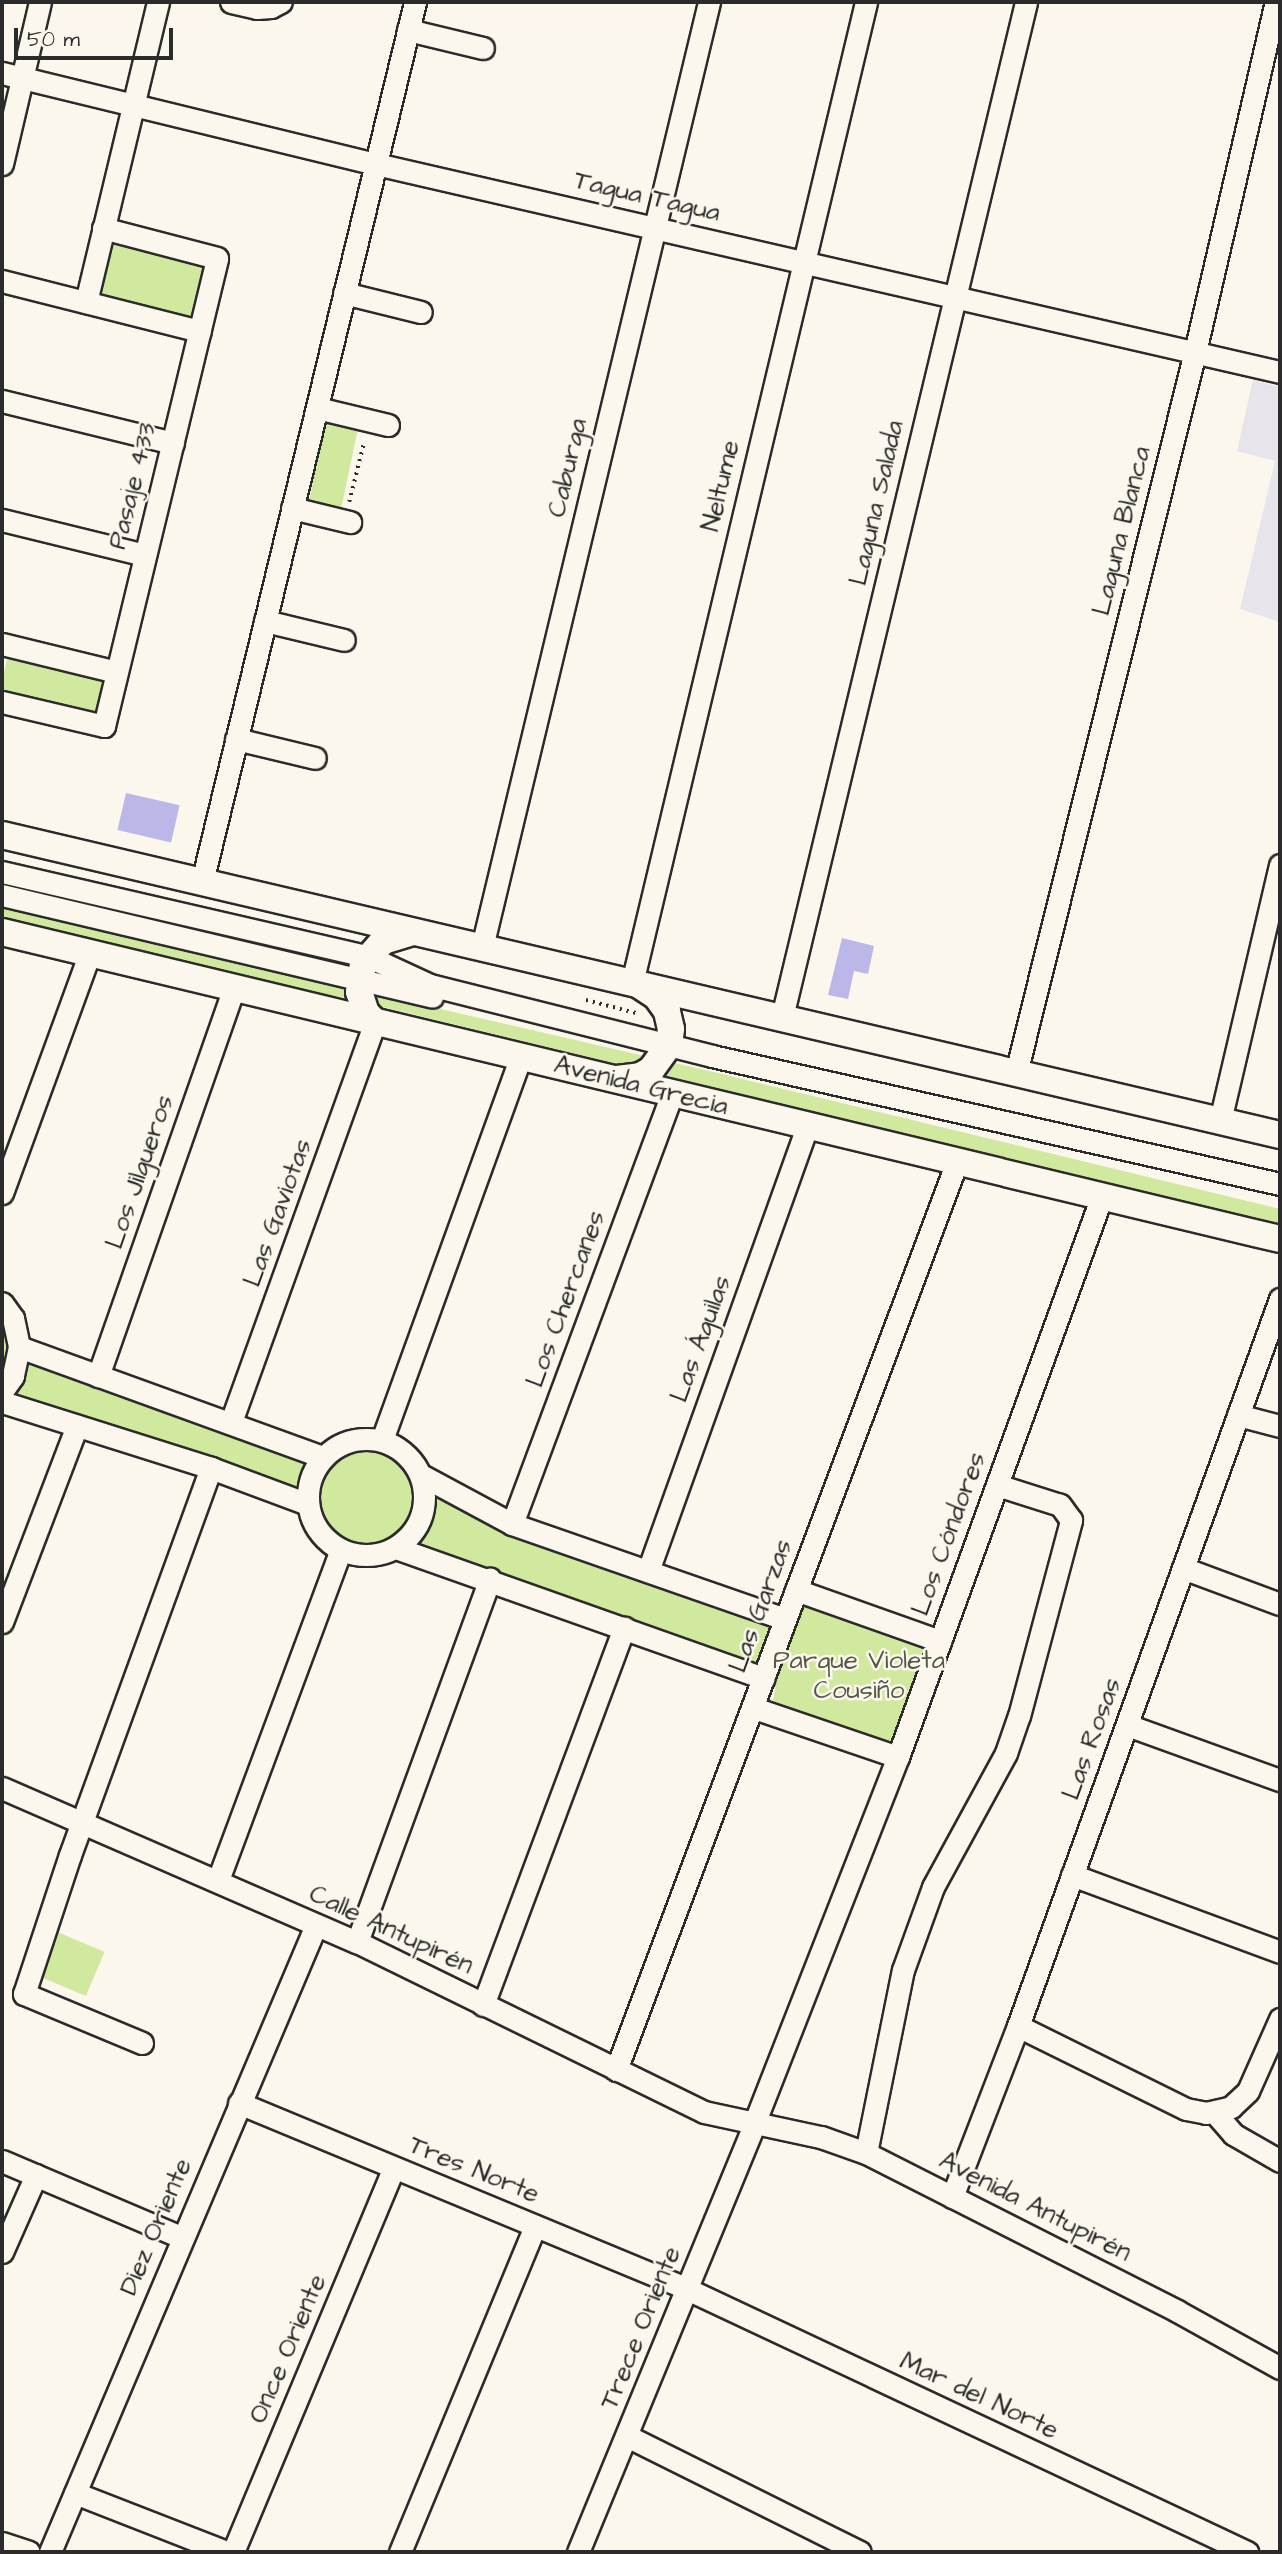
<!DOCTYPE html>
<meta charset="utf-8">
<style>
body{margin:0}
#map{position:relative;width:1282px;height:2554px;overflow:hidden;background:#fbf7ec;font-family:"Architects Daughter",sans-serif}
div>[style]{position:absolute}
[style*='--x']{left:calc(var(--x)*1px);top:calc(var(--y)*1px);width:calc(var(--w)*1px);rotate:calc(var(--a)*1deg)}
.built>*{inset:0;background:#e8e4eb}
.green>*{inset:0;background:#d1e99f;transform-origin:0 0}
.building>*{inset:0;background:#bbb7e9;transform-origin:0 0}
.path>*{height:3.5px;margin-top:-1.75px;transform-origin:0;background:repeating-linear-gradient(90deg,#2b2b2b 0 2px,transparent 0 7px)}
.roads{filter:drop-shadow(2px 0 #2b2b2b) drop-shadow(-2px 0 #2b2b2b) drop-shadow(0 2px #2b2b2b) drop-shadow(0 -2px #2b2b2b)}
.minor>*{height:21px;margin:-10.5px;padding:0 10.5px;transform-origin:10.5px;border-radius:10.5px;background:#fbf7ec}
.minor>.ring{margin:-10.5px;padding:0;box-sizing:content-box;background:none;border:21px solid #fbf7ec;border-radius:50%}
.major>*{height:26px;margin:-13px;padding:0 13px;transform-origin:13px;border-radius:13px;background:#fbf7ec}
span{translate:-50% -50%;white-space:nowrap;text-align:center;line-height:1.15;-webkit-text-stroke:5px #fbf7ec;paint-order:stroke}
.street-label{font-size:26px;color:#2b2b2b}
.park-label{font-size:26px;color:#545a48}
.frame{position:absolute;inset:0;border:4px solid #2b2b2b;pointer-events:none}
.scale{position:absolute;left:14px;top:28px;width:159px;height:32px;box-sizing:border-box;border:4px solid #2b2b2b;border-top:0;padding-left:9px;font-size:21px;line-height:24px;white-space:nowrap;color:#2b2b2b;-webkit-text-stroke:5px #fbf7ec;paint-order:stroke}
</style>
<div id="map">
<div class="built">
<div style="clip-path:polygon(1253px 380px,1280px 387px,1280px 622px,1240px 609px,1275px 461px,1237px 451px)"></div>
</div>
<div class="green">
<div style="left:113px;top:238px;width:98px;height:60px;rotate:15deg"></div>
<div style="left:326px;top:421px;width:33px;height:89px;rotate:12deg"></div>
<div style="clip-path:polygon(9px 652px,109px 677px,98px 721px,2px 697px,2px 680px)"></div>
<div style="clip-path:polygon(2px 908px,718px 1073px,1280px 1209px,1280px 1225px,342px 997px,219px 978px,2px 925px)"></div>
<div style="clip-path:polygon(2px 1315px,12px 1347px,328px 1461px,352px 1447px,380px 1447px,395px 1453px,415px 1477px,790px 1627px,803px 1602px,934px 1643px,896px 1749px,773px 1701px,777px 1679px,392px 1541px,377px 1548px,360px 1548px,344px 1544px,330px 1534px,319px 1520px,314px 1503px,2px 1398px)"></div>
<div style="left:53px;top:1930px;width:56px;height:48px;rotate:23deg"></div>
</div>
<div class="building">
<div style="left:126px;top:793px;width:55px;height:38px;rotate:13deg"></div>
<div style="clip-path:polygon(842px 938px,874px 946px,868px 974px,854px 971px,848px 999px,828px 995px)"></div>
</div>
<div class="path">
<div style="--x:349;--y:502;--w:62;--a:-76"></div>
<div style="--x:586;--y:1000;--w:52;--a:14.6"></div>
</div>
<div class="roads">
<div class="minor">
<div style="--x:231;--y:2;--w:27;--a:13"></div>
<div style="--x:257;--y:8;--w:14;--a:-4"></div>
<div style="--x:271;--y:7;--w:11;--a:-27"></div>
<div style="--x:408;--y:30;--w:77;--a:13.5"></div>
<div style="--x:2;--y:73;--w:385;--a:13.7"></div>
<div style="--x:376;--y:164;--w:928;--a:12.96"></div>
<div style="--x:2;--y:164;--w:166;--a:-76.8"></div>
<div style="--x:2;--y:281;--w:204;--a:14.2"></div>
<div style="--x:344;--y:293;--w:79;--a:13.9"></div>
<div style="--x:86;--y:302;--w:309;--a:-76.5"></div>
<div style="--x:2;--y:401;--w:176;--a:13.8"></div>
<div style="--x:317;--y:408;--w:73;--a:13.5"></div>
<div style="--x:292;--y:508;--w:60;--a:13.6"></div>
<div style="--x:2;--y:520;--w:147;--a:13.8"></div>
<div style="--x:265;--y:621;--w:81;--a:13.5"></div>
<div style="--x:2;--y:644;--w:118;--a:13.7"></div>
<div style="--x:2;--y:702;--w:105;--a:13.2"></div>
<div style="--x:104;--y:726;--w:481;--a:-76.4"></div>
<div style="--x:217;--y:258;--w:118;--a:-165.3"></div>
<div style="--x:236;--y:739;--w:81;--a:13.5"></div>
<div style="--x:2;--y:872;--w:375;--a:13"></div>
<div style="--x:367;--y:956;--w:69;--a:24.7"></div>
<div style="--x:430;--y:985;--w:291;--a:14.1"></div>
<div style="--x:712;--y:1056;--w:582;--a:12.7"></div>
<div style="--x:202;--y:882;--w:905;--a:-76.39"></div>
<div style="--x:2;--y:895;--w:442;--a:13.3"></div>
<div style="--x:482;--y:947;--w:972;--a:-76.49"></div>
<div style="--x:632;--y:983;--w:1009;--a:-76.58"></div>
<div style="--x:782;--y:1017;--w:1044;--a:-76.48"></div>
<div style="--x:1016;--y:1073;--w:743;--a:-76.06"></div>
<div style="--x:1195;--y:352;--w:359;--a:-77"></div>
<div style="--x:1220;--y:1121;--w:263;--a:-76.8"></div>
<div style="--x:2;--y:1193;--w:256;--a:-69.9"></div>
<div style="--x:2;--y:1303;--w:19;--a:54"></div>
<div style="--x:13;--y:1318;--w:30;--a:78"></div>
<div style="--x:19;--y:1347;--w:30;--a:102"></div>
<div style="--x:13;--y:1376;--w:19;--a:125"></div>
<div style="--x:19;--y:1347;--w:323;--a:19.9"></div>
<div style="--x:98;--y:1376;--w:411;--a:-70.7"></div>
<div style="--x:2;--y:1402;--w:219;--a:17.5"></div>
<div style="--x:211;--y:1468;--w:103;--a:20.4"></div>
<div style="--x:1238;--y:1415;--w:43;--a:14.7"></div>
<div style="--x:231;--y:1422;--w:425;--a:-70.2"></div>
<div class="ring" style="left:308px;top:1439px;width:95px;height:95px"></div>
<div style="--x:382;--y:1440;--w:407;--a:-70.1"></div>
<div style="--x:421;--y:1475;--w:103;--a:28.3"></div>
<div style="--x:512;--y:1524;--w:289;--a:19.2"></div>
<div style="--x:512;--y:1524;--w:460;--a:-69.6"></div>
<div style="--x:396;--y:1548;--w:390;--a:19.5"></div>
<div style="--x:1183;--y:1568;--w:103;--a:20.4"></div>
<div style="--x:648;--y:1571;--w:473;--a:-70.3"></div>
<div style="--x:796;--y:1590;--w:153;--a:19.5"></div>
<div style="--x:2;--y:1622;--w:210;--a:-69.1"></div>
<div style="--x:754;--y:1708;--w:152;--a:18.8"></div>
<div style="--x:1127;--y:1725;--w:163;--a:19.8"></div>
<div style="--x:2;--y:1788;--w:387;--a:23.5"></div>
<div style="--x:357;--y:1942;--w:386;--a:26.1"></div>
<div style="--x:704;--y:2112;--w:120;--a:12.1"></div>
<div style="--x:821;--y:2137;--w:48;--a:19.6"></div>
<div style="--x:866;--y:2153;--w:349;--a:26.9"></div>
<div style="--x:1177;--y:2311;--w:118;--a:29"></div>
<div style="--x:1072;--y:1875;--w:222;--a:20.3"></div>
<div style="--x:218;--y:1880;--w:352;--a:-69.6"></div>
<div style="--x:357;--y:1942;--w:387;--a:-69.9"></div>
<div style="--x:483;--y:2005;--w:403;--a:-69.5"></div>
<div style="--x:1018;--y:2026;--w:187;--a:26.3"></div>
<div style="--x:1186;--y:2109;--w:20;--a:11"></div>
<div style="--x:1206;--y:2113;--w:26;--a:-13"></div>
<div style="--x:1231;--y:2107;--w:23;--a:-43"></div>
<div style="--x:1248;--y:2091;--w:79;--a:-66"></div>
<div style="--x:142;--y:2043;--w:128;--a:-157.4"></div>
<div style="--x:24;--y:1994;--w:146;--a:-71.7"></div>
<div style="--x:70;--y:1855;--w:412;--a:-70"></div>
<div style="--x:616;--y:2070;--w:970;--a:-69.42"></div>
<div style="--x:239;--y:2103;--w:485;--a:22.5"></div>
<div style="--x:687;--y:2289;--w:619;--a:25.16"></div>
<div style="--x:1215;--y:2113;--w:28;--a:49"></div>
<div style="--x:1233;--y:2134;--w:54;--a:29.9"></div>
<div style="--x:866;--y:2153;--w:187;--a:-78.6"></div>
<div style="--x:903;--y:1970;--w:88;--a:-70.1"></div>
<div style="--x:933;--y:1887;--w:153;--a:-61.4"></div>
<div style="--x:1006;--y:1753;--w:39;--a:-71"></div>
<div style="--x:1019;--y:1716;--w:203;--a:-75.1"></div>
<div style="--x:1071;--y:1520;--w:19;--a:-126"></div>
<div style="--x:1060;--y:1505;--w:66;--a:-162.4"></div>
<div style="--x:2;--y:2161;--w:194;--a:23"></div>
<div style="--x:952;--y:2197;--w:183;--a:-68.9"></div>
<div style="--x:1018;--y:2026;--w:773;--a:-70.18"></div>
<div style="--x:2;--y:2252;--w:84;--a:-66.2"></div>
<div style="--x:627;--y:2436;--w:260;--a:26.5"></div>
<div style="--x:75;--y:2493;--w:162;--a:21.3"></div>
<div style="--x:2;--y:2543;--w:28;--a:18"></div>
<div style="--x:50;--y:2552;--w:681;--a:-67.01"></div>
<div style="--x:233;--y:2552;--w:416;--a:-67.3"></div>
<div style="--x:400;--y:2552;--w:353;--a:-67.5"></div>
<div style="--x:578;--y:2552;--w:463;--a:-67.6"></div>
<div style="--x:754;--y:2124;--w:394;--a:-68.6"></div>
<div style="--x:898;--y:1757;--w:597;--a:-70.02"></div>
</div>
<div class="major">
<div style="--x:2;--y:835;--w:1313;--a:13.21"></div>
<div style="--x:2;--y:932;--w:1314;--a:13.51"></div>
<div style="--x:375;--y:1022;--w:13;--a:-135"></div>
<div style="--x:366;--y:1013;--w:22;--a:-108"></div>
<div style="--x:359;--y:992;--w:28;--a:-82"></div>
<div style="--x:363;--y:964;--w:30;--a:-49"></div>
<div style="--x:383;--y:941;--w:30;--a:-17"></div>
<div style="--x:617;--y:1079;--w:23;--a:-7"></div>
<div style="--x:640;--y:1076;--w:13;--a:-29"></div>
<div style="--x:651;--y:1070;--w:31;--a:-54"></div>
<div style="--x:669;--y:1045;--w:16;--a:-83"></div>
<div style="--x:671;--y:1029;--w:18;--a:-103"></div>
<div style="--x:667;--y:1011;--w:19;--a:-126"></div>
<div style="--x:656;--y:996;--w:20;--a:-147"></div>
</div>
</div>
<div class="street-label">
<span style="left:647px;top:197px;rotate:13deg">Tagua Tagua</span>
<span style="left:568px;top:468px;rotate:-77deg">Caburga</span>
<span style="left:133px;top:486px;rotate:-76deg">Pasaje 433</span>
<span style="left:721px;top:486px;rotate:-77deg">Neltume</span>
<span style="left:877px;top:503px;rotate:-77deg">Laguna Salada</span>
<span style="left:1122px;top:531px;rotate:-76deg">Laguna Blanca</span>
<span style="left:641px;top:1086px;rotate:14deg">Avenida Grecia</span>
<span style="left:140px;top:1172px;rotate:-71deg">Los Jilgueros</span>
<span style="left:278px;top:1213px;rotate:-70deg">Las Gaviotas</span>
<span style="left:566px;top:1299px;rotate:-70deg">Los Chercanes</span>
<span style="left:701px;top:1339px;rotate:-70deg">Las Águilas</span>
<span style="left:949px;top:1534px;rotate:-70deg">Los Cóndores</span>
<span style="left:761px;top:1606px;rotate:-70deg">Las Garzas</span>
<span style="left:1092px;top:1739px;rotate:-70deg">Las Rosas</span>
<span style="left:391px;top:1930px;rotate:25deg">Calle Antupirén</span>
<span style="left:474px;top:2170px;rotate:22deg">Tres Norte</span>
<span style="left:1035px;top:2207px;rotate:27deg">Avenida Antupirén</span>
<span style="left:156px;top:2227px;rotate:-67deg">Diez Oriente</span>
<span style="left:641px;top:2328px;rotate:-68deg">Trece Oriente</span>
<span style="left:288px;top:2349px;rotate:-67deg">Once Oriente</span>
<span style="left:979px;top:2396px;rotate:25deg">Mar del Norte</span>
</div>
<div class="park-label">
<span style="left:859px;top:1676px">Parque Violeta<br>Cousiño</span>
</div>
<div class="frame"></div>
<div class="scale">50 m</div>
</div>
